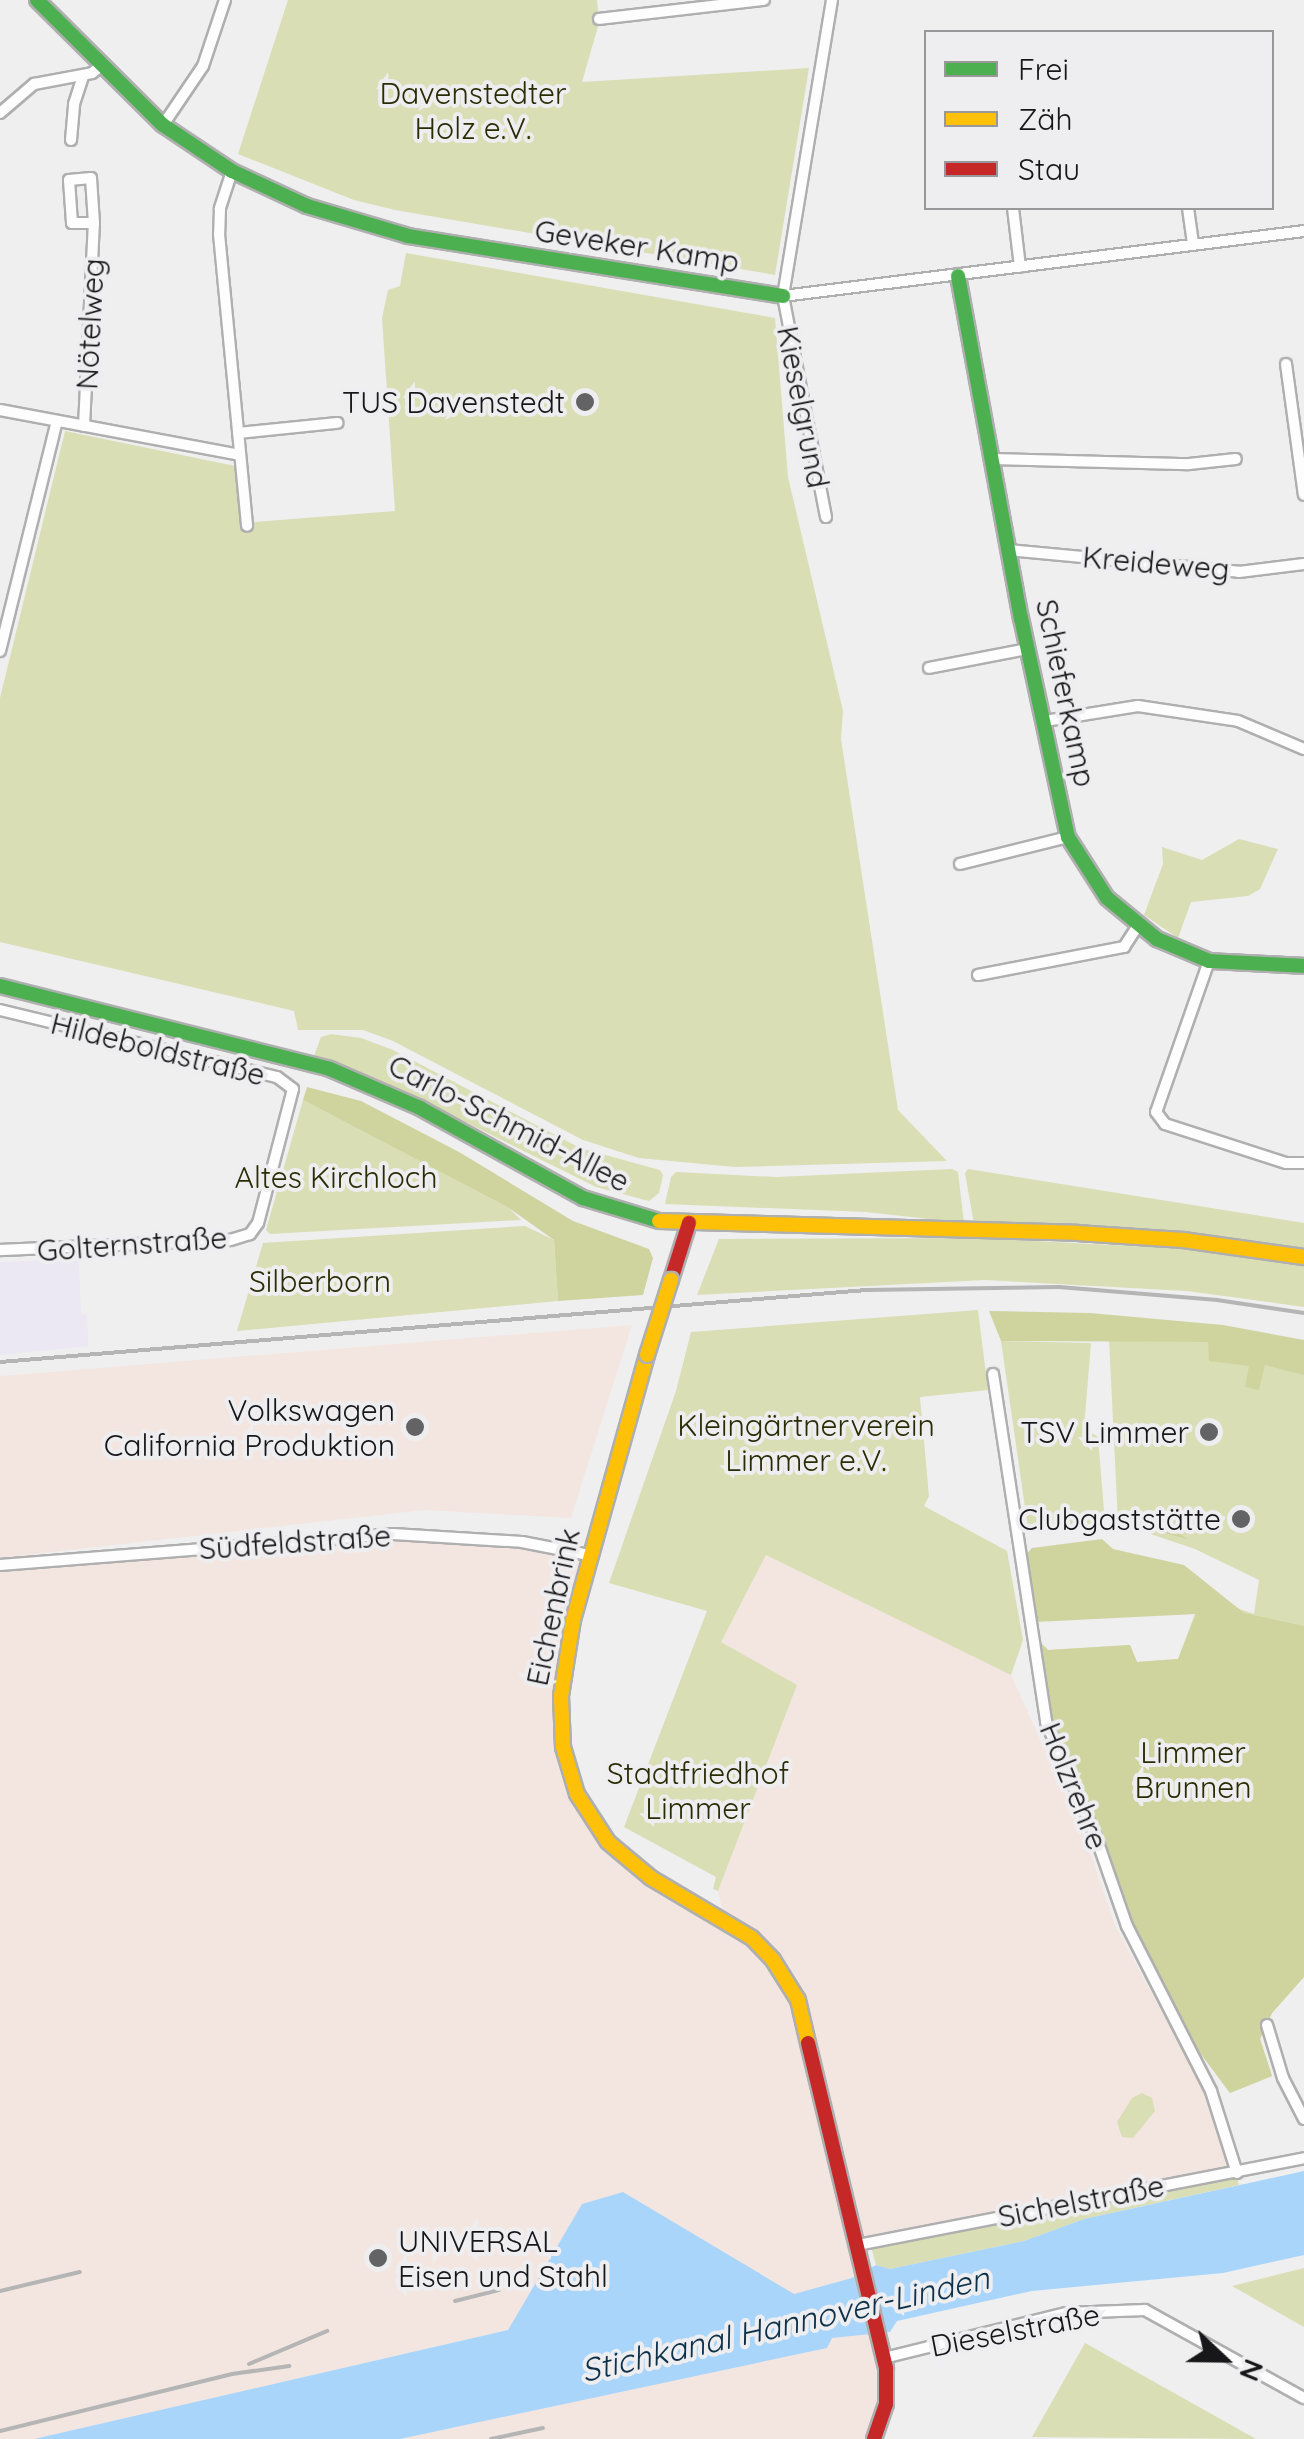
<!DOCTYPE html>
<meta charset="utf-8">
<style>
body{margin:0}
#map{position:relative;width:1304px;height:2439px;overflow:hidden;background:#efeff0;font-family:Quicksand,sans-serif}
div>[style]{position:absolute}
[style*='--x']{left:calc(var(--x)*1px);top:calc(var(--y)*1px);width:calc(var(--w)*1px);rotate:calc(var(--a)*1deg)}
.commercial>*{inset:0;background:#ebe7f3}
.industrial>*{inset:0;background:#f3e6e1}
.green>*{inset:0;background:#d9deb4}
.forest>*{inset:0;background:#cfd49f}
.water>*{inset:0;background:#aad5fa}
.roads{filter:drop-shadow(2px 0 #afafb0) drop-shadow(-2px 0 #afafb0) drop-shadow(0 2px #afafb0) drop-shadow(0 -2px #afafb0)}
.street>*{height:10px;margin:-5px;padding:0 5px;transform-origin:5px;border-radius:5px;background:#fdfdfd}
.fast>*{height:14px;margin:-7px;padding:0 7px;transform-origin:7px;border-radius:7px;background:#4caf50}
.slow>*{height:14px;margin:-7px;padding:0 7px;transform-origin:7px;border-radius:7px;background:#ffc107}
.jam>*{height:14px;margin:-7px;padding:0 7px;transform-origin:7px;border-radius:7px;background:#c62828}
.rail>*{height:4px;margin:-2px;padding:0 2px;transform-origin:2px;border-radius:2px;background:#b5b5b5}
.bridges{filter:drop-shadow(2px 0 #afafb0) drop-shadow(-2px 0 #afafb0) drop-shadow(0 2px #afafb0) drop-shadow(0 -2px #afafb0)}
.slow-bridge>*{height:14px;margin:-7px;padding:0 7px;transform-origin:7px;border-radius:7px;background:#ffc107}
.dots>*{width:28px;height:28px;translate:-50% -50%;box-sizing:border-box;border:5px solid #eeeef1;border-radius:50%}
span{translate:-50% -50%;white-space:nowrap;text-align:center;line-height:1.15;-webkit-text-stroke:8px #eeeef1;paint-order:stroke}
.park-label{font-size:30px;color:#2a2d03}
.street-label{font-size:30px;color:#171618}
.poi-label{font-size:30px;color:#171618}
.right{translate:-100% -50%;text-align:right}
.left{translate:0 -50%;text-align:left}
.water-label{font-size:32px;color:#0e314a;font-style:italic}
.legend{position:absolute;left:924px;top:30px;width:350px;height:180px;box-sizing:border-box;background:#eeeef1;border:2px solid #98989a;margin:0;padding:12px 18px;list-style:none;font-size:30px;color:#171618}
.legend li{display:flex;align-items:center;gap:20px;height:50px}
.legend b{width:50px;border:2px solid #98989a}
.north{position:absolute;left:1174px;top:2309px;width:100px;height:100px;-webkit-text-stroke:8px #eeeef1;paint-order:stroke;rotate:112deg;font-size:28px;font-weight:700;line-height:40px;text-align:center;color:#171618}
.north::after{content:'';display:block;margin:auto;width:35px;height:45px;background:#171618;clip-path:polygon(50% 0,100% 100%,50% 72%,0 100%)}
</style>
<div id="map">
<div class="commercial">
<div style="clip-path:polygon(75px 1259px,79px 1262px,81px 1314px,87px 1315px,88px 1346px,0 1355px,0 1262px)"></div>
</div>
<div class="industrial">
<div style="clip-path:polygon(632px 1325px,571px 1518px,424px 1510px,0 1558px,0 1376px)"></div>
<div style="clip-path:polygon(423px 1534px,589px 1555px,567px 1650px,568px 1769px,608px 1842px,724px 1918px,718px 1891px,797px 1685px,720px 1643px,766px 1554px,1011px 1675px,1086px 1840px,1115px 1925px,1198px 2079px,1237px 2173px,858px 2245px,886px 2369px,874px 2439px,400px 2439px,827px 2347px,832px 2338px,794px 2295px,623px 2192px,582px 2204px,508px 2330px,34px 2439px,0 2439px,0 1565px)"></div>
</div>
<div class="green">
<div style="clip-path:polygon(288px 0,597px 0,599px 23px,582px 82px,809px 68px,775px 275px,395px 210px,354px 200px,238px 154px)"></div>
<div style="clip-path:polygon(406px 253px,775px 318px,788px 477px,843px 711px,841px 739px,898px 1110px,947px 1161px,735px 1167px,639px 1158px,583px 1140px,393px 1041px,363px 1030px,298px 1030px,294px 1011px,0 942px,0 698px,65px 431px,235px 466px,242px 523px,395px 511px,382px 318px,388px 290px,400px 286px)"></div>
<div style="clip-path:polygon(1239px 839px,1278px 849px,1260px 889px,1248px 896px,1191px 902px,1178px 938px,1144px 915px,1163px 864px,1162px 847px,1202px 860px)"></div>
<div style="clip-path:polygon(331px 1034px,361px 1038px,393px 1050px,580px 1148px,660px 1170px,663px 1175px,659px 1193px,649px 1201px,596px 1187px,405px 1092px,314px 1056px,321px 1037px)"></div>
<div style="clip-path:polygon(303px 1100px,509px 1208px,521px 1220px,270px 1234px,266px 1230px)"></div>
<div style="clip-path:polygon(952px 1169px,958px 1172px,964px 1223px,866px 1212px,665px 1204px,671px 1177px,676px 1172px,776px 1177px)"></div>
<div style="clip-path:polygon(968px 1169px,1304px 1223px,1304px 1252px,974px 1224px,965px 1173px)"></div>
<div style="clip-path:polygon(525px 1226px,554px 1240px,558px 1301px,237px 1331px,263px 1243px)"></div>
<div style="clip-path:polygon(975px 1238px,1189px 1249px,1291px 1262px,1304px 1265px,1304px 1307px,1187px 1291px,985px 1280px,697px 1295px,719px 1239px)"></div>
<div style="clip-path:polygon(978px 1310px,988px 1390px,920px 1397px,929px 1496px,924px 1506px,1007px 1551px,1023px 1640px,1011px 1675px,766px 1555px,721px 1642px,797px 1685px,718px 1891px,713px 1889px,716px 1877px,624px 1827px,707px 1611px,609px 1583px,676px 1391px,691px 1332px)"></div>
<div style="clip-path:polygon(1109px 1339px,1304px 1340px,1304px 1977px,1272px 2013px,1260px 2039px,1272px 2076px,1230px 2093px,1192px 2042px,1132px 1930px,1052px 1717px,1038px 1640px,1048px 1650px,1130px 1645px,1137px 1662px,1178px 1659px,1196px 1611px,1234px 1607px,1254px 1614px,1259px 1580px,1195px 1549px,1118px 1523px)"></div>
<div style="clip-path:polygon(1001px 1341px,1091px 1343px,1084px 1428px,1098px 1437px,1105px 1523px,1028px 1528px)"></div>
<div style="clip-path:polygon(1142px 2093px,1152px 2098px,1155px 2111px,1133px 2138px,1122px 2137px,1117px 2122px,1132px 2098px)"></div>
<div style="clip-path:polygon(1236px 2173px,1239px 2185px,1084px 2219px,1024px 2241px,890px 2269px,876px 2265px,870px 2243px)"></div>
<div style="clip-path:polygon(1304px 2268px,1304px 2327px,1232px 2286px)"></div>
<div style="clip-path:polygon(1085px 2343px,1256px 2439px,1032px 2437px)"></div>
</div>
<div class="forest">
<div style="clip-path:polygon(307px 1087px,361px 1101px,459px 1152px,573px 1221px,649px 1249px,653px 1258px,643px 1295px,558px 1301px,554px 1240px,509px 1208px,303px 1100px)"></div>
<div style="clip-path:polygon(989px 1311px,1090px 1313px,1223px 1325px,1304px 1340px,1304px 1375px,1265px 1365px,1259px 1390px,1245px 1387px,1249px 1366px,1209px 1361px,1208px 1342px,1001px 1341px)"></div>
<div style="clip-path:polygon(1150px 1511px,1187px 1539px,1120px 1521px,1120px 1513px)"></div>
<div style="clip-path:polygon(1102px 1539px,1113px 1549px,1184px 1565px,1244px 1613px,1304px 1626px,1304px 1977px,1272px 2013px,1260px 2039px,1272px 2076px,1230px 2093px,1192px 2042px,1132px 1930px,1052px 1717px,1038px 1640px,1048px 1650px,1130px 1645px,1137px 1662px,1178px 1659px,1196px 1614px,1035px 1622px,1026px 1555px,1032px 1548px)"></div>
</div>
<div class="water">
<div style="clip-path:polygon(1304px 2171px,1304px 2255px,1223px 2273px,1032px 2291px,897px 2321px,890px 2332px,832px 2338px,827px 2348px,400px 2439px,34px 2439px,508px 2330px,582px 2204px,623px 2192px,794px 2294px,852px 2278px,876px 2265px,890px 2269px,1024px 2241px,1084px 2219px)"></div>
</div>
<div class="roads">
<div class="street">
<div style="--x:599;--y:19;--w:166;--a:-6.6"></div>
<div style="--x:0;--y:113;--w:45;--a:-40.5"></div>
<div style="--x:34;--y:84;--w:59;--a:-10.7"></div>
<div style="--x:92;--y:73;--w:11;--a:-38"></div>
<div style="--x:163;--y:125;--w:71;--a:-55.9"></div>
<div style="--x:203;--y:66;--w:70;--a:-71.6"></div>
<div style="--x:71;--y:140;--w:36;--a:-85"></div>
<div style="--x:74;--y:104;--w:29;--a:-72"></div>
<div style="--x:232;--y:171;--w:40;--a:108"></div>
<div style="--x:220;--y:209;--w:25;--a:92"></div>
<div style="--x:219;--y:234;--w:293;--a:84.5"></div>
<div style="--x:1013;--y:208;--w:59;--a:83.2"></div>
<div style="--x:1188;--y:208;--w:36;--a:82"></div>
<div style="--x:783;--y:296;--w:525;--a:-7.11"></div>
<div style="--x:1286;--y:364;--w:132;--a:82.2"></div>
<div style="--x:0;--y:410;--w:244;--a:10.6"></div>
<div style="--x:84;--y:426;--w:203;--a:-87.2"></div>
<div style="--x:94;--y:223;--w:22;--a:180"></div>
<div style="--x:72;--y:223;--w:43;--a:-94"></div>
<div style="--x:69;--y:180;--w:22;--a:-5"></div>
<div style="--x:91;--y:178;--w:45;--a:86.2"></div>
<div style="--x:238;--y:433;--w:100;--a:-5.8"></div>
<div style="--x:993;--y:459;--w:196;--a:1.5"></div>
<div style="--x:1189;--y:464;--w:47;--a:-6.1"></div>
<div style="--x:826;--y:517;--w:225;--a:-101"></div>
<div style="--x:783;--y:296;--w:300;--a:-80.6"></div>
<div style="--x:1008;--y:550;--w:232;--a:5.4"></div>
<div style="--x:1239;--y:572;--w:65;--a:-7"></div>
<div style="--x:0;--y:651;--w:237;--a:-76.1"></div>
<div style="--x:929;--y:668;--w:101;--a:-10.9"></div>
<div style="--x:1045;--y:721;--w:94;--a:-9.2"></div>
<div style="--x:1138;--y:706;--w:101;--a:8.5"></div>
<div style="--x:1238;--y:721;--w:72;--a:23"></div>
<div style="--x:960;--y:864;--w:111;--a:-14"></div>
<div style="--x:1209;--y:961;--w:160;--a:109.3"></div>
<div style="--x:1156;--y:1112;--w:15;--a:53"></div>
<div style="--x:1165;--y:1124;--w:127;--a:17.9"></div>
<div style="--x:1286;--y:1163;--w:18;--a:0"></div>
<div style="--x:978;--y:975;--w:149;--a:-10.9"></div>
<div style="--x:1124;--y:947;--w:24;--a:-57"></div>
<div style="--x:0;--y:1010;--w:285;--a:13.6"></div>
<div style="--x:277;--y:1077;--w:20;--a:37"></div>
<div style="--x:293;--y:1089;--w:138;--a:104.6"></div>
<div style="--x:258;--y:1223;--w:14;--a:126"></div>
<div style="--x:250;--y:1234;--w:21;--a:163"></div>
<div style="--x:230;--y:1240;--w:230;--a:177.5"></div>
<div style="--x:993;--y:1374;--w:352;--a:81.3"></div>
<div style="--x:1046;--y:1722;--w:125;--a:66.5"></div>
<div style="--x:1096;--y:1837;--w:94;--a:70.8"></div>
<div style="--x:1127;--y:1926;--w:185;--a:63"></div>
<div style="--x:1211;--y:2091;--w:86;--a:72.4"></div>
<div style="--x:0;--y:1565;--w:394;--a:-4.5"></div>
<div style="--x:393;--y:1534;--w:129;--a:3.5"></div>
<div style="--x:522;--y:1542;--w:68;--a:11"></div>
<div style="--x:1267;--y:2025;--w:55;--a:73.2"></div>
<div style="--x:1283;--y:2078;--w:46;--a:62.9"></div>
<div style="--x:858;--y:2245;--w:454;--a:-11"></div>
<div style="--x:884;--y:2358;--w:187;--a:-13.9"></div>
<div style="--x:1066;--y:2313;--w:79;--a:-2.2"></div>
<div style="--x:1145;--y:2310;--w:182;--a:29"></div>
</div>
<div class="fast">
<div style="--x:37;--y:0;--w:177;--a:44.8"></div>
<div style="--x:163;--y:125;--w:83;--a:33.7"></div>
<div style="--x:232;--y:171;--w:83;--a:25"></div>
<div style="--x:307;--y:206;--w:105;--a:16.5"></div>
<div style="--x:408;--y:236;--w:380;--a:9.1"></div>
<div style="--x:958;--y:276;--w:348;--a:79.6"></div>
<div style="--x:1021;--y:618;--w:224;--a:77.9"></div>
<div style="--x:1068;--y:837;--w:72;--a:57.4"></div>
<div style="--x:1107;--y:898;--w:65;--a:39.4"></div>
<div style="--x:1157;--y:939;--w:56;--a:22.9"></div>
<div style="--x:1209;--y:961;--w:95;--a:3"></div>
<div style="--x:0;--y:986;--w:340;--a:14.1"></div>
<div style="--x:330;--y:1069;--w:98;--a:23.4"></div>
<div style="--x:420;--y:1108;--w:186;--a:28.9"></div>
<div style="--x:583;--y:1198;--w:79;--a:16.8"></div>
</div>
<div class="slow">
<div style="--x:659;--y:1221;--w:418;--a:1.6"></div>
<div style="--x:1077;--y:1233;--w:106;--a:3.8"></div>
<div style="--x:1183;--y:1240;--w:122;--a:8"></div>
<div style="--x:647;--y:1355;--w:275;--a:105.6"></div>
<div style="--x:573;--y:1620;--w:77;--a:99"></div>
<div style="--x:561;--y:1696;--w:51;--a:87.8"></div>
<div style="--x:563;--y:1747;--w:49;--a:73.4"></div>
<div style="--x:577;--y:1794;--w:57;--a:57.1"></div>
<div style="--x:608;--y:1842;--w:56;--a:39.9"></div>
<div style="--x:651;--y:1878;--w:117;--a:30.7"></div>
<div style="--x:752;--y:1938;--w:30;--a:46"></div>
<div style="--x:773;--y:1960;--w:47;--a:58"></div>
<div style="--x:798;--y:2000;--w:44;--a:76.9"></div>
</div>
<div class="jam">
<div style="--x:671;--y:1280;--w:60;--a:-72.5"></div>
<div style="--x:808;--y:2043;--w:335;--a:76.5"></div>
<div style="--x:886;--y:2369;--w:35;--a:90"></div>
<div style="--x:886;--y:2404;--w:37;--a:109"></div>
</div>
</div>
<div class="rail">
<div style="--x:0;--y:1362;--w:870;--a:-4.75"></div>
<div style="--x:867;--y:1290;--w:192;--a:-0.9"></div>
<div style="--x:1059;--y:1287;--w:159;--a:4.7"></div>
<div style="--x:1217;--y:1300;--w:88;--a:8.5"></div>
<div style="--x:0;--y:2291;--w:82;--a:-13.4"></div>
<div style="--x:455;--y:2301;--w:45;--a:-14"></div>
<div style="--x:249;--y:2364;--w:85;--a:-22.9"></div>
<div style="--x:0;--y:2431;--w:239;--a:-13.8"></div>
<div style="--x:232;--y:2374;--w:58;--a:-8"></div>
<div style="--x:491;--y:2439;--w:53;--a:-11.9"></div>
</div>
<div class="bridges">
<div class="slow-bridge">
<div style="--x:647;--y:1355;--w:79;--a:-72.3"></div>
</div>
</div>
<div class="dots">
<div style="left:585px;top:402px;background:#636264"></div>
<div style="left:415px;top:1427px;background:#636264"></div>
<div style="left:1209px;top:1432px;background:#636264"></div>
<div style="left:1241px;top:1519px;background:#636264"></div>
<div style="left:378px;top:2258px;background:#636264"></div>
</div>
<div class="park-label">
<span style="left:473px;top:110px">Davenstedter<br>Holz e.V.</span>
<span style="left:336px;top:1177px">Altes Kirchloch</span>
<span style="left:320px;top:1281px">Silberborn</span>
<span style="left:806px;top:1442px">Kleingärtnerverein<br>Limmer e.V.</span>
<span style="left:1193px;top:1769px">Limmer<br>Brunnen</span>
<span style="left:698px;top:1790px">Stadtfriedhof<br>Limmer</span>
</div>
<div class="street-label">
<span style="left:637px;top:246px;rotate:9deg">Geveker Kamp</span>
<span style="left:90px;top:324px;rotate:-87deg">Nötelweg</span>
<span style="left:803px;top:407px;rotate:79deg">Kieselgrund</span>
<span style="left:1156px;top:563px;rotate:5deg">Kreideweg</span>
<span style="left:1066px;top:693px;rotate:78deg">Schieferkamp</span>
<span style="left:158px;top:1049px;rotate:14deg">Hildeboldstraße</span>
<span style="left:509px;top:1123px;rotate:27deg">Carlo-Schmid-Allee</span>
<span style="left:132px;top:1244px;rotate:-4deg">Golternstraße</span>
<span style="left:295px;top:1542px;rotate:-4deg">Südfeldstraße</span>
<span style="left:553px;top:1607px;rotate:-78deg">Eichenbrink</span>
<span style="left:1074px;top:1786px;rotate:68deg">Holzrehre</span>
<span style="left:1081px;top:2201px;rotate:-11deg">Sichelstraße</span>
<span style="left:1015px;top:2330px;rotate:-11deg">Dieselstraße</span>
</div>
<div class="poi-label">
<span class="right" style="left:565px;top:402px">TUS Davenstedt</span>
<span class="right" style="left:395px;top:1427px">Volkswagen<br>California Produktion</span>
<span class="right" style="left:1189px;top:1432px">TSV Limmer</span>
<span class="right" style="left:1221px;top:1519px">Clubgaststätte</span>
<span class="left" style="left:398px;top:2258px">UNIVERSAL<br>Eisen und Stahl</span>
</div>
<div class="water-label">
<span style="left:785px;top:2324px;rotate:-13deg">Stichkanal Hannover-Linden</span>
</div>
<ul class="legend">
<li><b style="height:12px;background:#4caf50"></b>Frei</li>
<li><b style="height:12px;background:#ffc107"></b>Zäh</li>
<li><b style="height:12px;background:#c62828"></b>Stau</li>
</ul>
<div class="north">N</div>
</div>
